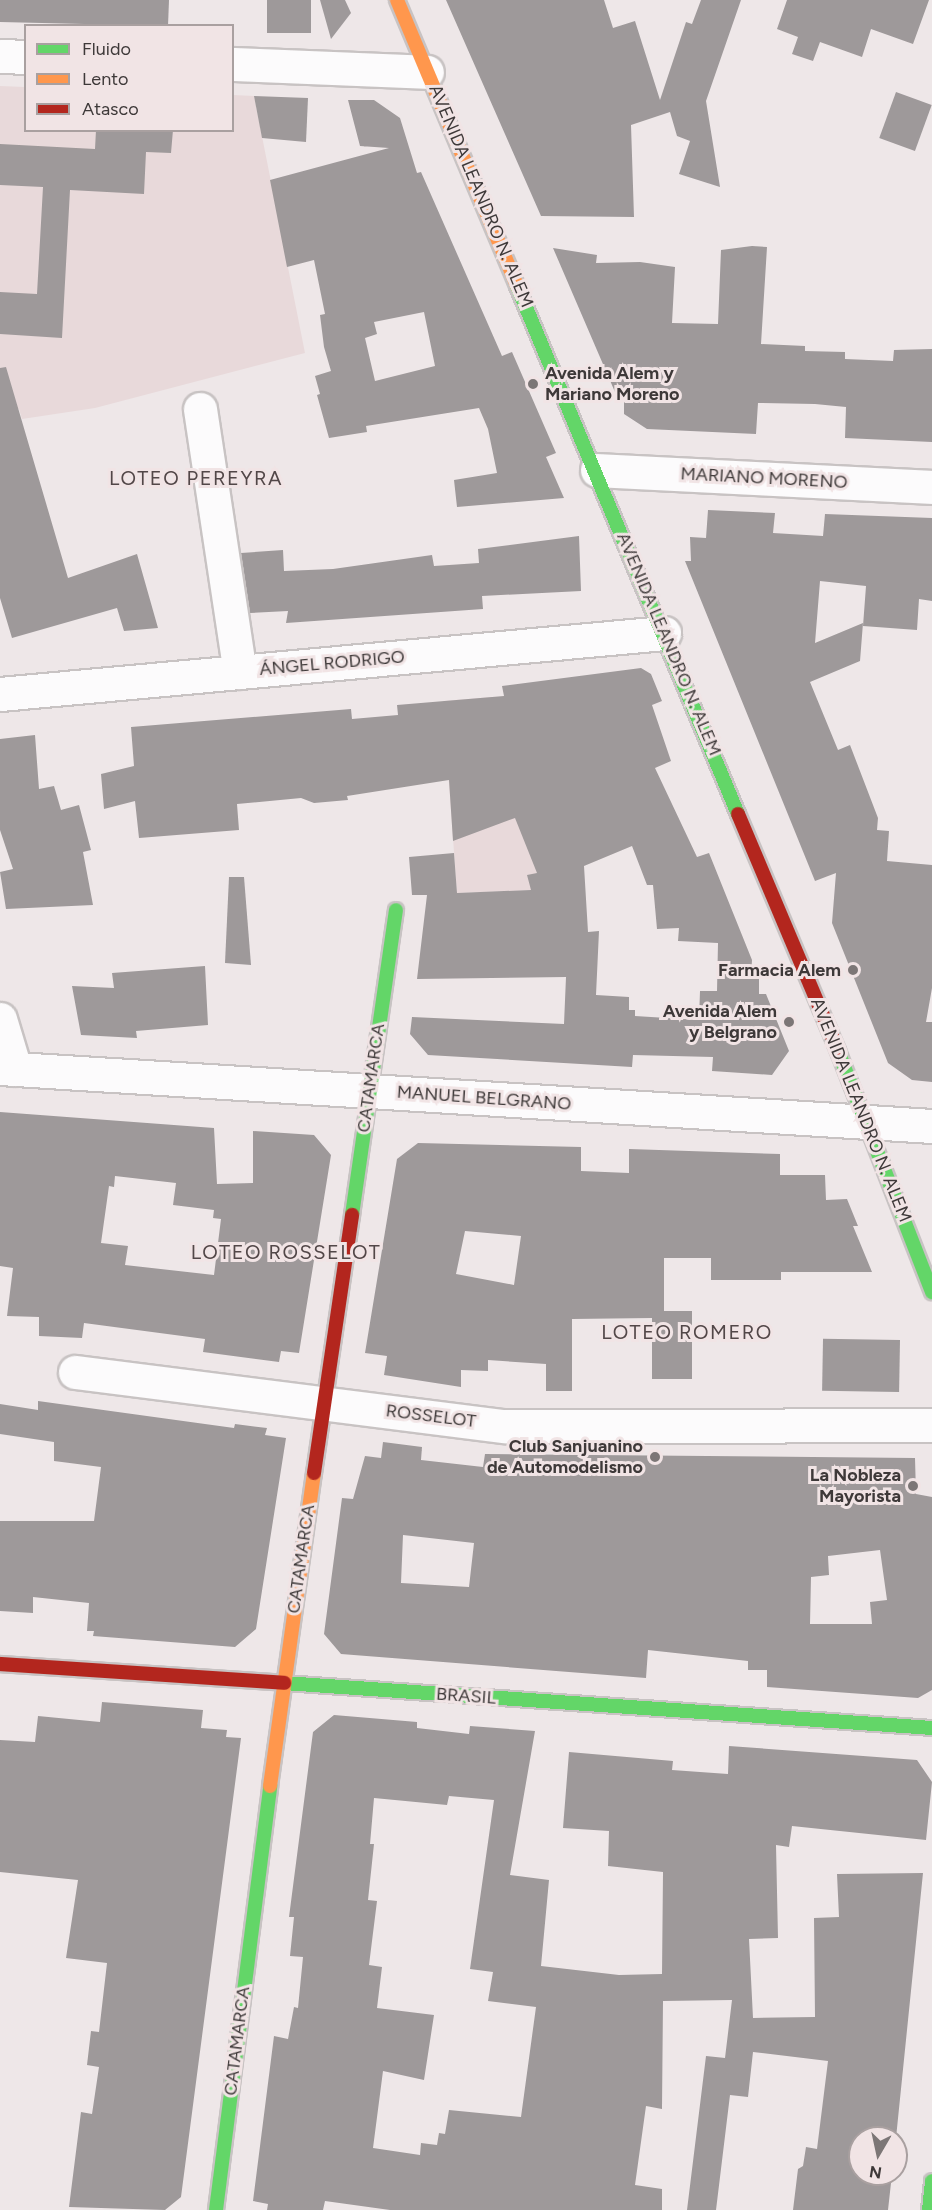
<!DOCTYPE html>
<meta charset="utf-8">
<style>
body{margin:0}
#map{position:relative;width:932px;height:2210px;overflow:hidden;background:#eee7e8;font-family:Figtree,sans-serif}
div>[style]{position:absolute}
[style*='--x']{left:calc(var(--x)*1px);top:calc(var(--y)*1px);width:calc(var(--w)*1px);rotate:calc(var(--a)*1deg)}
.built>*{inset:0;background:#e8d9da}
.building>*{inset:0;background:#9e999a;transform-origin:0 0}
.roads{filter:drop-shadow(2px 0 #c8c3c3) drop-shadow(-2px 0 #c8c3c3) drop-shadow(0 2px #c8c3c3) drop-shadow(0 -2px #c8c3c3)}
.street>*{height:33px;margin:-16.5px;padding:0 16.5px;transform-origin:16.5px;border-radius:16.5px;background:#fcfbfc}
.fast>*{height:14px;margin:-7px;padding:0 7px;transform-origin:7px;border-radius:7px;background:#63d668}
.slow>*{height:14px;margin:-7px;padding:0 7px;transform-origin:7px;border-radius:7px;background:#ff974d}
.jam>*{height:14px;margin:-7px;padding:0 7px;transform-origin:7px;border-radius:7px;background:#b3261e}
.dots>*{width:16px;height:16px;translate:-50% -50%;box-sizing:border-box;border:3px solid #f1e4e5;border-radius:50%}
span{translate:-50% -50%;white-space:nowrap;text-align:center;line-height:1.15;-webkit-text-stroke:6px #f1e4e5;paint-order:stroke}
.street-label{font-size:18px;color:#3e3939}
.poi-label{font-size:18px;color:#3e3939;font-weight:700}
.left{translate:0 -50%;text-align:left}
.right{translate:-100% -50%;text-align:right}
.neighbourhood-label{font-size:20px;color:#524748;letter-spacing:1.5px}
.legend{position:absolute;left:24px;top:24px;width:210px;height:108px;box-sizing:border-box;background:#f1e4e5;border:2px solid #a9a0a0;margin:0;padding:8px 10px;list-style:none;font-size:18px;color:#3e3939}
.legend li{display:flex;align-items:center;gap:12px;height:30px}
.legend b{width:30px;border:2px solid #a9a0a0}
.north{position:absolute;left:848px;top:2126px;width:60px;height:60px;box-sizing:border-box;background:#f1e4e5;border:2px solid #a9a0a0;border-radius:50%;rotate:189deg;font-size:16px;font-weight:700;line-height:24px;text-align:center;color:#3e3939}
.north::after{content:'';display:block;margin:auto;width:21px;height:27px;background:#7c7676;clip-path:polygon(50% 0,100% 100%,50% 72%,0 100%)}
</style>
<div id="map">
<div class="built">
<div style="clip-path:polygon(0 86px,25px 87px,26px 130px,232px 130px,233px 95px,254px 96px,305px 353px,95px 408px,22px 419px,19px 409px,0 409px)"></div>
<div style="clip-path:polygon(493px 697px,538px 805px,570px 889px,457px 893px,443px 701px)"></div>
</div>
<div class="building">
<div style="clip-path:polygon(0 0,169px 0,168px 26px,0 22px)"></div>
<div style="left:267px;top:0;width:44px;height:33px"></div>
<div style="clip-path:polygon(320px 0,345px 0,351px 13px,331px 39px)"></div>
<div style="clip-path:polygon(446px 0,604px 0,613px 28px,635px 21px,660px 100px,686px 22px,692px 24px,701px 0,741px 0,706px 101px,720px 187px,679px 174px,690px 141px,677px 136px,670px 112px,631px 125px,634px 217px,541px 216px)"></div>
<div style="clip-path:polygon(787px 0,929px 0,913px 44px,871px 29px,862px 57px,820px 42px,813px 61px,792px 54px,798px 37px,777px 29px)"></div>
<div style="left:896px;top:92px;width:38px;height:49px;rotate:20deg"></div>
<div style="clip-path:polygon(254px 96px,308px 98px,306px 142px,262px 138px)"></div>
<div style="clip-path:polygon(evenodd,348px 100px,374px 100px,400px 118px,417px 173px,421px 172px,502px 356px,512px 352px,556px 453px,546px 457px,564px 498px,457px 507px,454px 480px,497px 473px,488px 429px,479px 408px,366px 426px,367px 432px,329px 438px,317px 395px,320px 394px,315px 376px,331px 371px,324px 347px,320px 315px,325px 314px,314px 260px,287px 267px,270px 180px,389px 148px,360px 146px,348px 100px,424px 312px,435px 366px,375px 381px,365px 338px,377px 334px,374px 322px,424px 312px)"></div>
<div style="clip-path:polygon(96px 130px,173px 130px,171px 153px,146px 152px,144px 194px,70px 190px,62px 338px,0 334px,0 292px,37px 294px,43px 187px,0 185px,0 144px,95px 149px)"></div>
<div style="clip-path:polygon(752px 246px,767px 247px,761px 344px,805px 346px,805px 351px,845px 352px,845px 359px,893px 361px,894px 350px,932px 349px,932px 442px,845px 438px,846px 407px,815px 404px,758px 403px,756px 434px,647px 429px,624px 414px,624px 398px,618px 399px,553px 248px,597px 255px,596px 263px,640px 262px,675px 267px,672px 323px,718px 324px,721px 250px)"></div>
<div style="clip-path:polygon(6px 367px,68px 578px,137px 554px,158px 628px,124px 631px,117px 608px,12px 638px,0 598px,0 368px)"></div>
<div style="clip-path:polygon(708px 510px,775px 513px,773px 533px,823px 536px,825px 514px,932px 518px,932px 601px,919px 599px,917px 630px,863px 626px,866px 586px,820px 581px,815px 643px,863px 623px,860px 661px,810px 682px,838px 750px,850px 745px,878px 818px,877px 830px,889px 831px,887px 861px,932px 865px,932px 988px,926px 1022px,932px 1022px,932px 1082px,912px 1080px,888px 1063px,832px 923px,836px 873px,815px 881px,685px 561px,691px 561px,690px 537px,706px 538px)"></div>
<div style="clip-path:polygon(579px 536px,581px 591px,482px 596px,483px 609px,286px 623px,288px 611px,250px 613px,241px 553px,283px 550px,284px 571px,333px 569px,432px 555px,434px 566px,479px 563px,478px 549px)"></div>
<div style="clip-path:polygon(evenodd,641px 668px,651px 674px,662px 701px,652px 705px,671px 761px,655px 768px,697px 857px,709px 853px,752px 960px,751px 978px,759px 978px,759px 994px,766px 994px,789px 1051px,772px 1075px,712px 1071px,713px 1057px,633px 1055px,632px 1067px,428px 1055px,410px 1034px,412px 1017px,564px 1024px,566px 977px,417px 979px,427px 895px,412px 895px,409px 857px,454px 853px,457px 893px,531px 890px,527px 875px,537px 873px,515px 818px,453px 841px,449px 780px,347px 796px,348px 800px,314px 803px,301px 798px,237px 804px,239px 830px,139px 838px,135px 801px,104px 809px,101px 774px,134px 766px,131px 727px,351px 709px,352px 719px,398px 715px,397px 705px,504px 696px,502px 686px,641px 668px,632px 846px,647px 885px,653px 885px,657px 929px,679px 928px,678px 941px,718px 943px,717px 991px,700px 991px,699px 1020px,635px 1016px,635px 1010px,629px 1010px,629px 997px,596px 995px,599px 931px,588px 932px,584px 866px,632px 846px)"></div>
<div style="clip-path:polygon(35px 735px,39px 789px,54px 786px,61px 810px,79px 805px,91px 850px,83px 852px,93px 905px,6px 909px,0 872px,13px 869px,0 830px,0 739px)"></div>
<div style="clip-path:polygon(229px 877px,244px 877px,251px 965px,225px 963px)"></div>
<div style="clip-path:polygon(205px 966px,208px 1025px,136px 1031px,137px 1038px,81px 1035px,72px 986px,114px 988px,112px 973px)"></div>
<div style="clip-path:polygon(evenodd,0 1112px,214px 1128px,217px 1184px,253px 1183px,253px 1131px,314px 1135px,331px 1155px,299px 1353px,281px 1351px,279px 1362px,203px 1352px,205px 1339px,84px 1323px,82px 1338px,39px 1336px,39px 1317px,7px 1316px,13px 1268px,0 1266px,0 1112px,115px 1176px,176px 1183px,173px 1205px,214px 1210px,213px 1218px,221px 1219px,214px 1275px,125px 1265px,128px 1246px,101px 1243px,109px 1186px,114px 1187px,115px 1176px)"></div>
<div style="clip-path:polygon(evenodd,418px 1143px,581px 1147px,581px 1171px,629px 1173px,629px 1149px,780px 1154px,780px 1175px,825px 1175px,826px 1200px,847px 1199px,858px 1226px,853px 1226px,872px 1272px,781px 1272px,781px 1280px,711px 1280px,711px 1258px,664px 1258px,664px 1311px,692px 1311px,692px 1379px,652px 1379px,652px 1318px,572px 1319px,572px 1391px,546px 1391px,546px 1364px,488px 1360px,488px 1371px,461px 1370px,461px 1387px,384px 1375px,387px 1356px,365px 1353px,397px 1159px,418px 1143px,465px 1231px,521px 1236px,514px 1285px,456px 1274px,465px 1231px)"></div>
<div style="left:900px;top:1340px;width:52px;height:77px;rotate:91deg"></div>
<div style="clip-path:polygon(38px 1401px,234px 1428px,235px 1424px,267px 1428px,265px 1435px,286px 1438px,256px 1629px,235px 1647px,93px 1636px,94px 1631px,87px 1631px,89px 1603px,33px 1597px,33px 1613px,0 1611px,0 1521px,94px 1521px,101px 1467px,54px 1461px,54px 1442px,0 1434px,0 1404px,38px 1410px)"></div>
<div style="clip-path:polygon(evenodd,383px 1442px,422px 1447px,421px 1460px,483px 1467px,485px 1454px,915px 1458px,916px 1494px,932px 1497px,932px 1690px,918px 1698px,767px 1687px,767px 1670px,748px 1670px,748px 1661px,648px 1650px,646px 1678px,341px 1654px,324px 1634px,342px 1498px,353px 1499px,365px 1456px,381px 1458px,383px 1442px,403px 1535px,474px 1543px,469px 1587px,401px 1583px,403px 1535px,383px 1442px,880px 1550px,887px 1600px,870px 1602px,872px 1624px,810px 1624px,811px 1577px,829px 1575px,828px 1556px,880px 1550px)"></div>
<div style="clip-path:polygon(102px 1702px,203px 1710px,201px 1728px,227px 1730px,226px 1737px,241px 1738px,181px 2197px,165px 2210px,69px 2207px,81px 2112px,92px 2114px,99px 2067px,87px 2065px,91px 2031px,99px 2032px,107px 1963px,66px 1958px,78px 1880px,0 1872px,0 1740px,35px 1742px,38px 1716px,100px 1722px)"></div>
<div style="clip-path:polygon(evenodd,334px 1715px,417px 1722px,417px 1728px,469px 1734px,470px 1726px,535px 1731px,510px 1875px,549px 1880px,541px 1966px,619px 1975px,662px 1974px,663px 1872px,608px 1866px,609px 1831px,563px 1828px,569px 1752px,673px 1761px,672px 1770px,728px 1774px,729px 1746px,917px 1760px,932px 1782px,926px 1840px,792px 1826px,789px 1847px,776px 1845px,778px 1938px,749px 1939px,753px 2018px,815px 2017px,814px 1918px,839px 1917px,837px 1874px,923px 1873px,896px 2138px,860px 2138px,860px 2174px,892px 2174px,888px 2210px,793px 2210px,798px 2169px,803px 2166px,806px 2147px,817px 2149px,828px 2061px,753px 2052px,748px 2097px,730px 2095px,716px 2210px,687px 2210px,706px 2056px,725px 2058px,732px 2000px,663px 2001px,662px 2109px,646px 2106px,635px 2185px,662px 2189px,662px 2210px,390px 2210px,325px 2201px,323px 2210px,267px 2210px,268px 2204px,253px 2201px,274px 2036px,288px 2039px,294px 2007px,298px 2008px,303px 1957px,290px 1956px,294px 1917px,289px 1917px,313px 1732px,334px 1715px,449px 1796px,494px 1800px,470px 1969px,493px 1972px,488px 2001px,536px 2007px,521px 2117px,449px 2110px,445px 2134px,439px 2133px,437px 2145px,421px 2143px,420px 2155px,373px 2148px,383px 2071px,424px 2080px,434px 2015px,377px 2008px,382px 1967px,369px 1965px,377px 1901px,368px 1900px,374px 1844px,370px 1844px,374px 1798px,447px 1805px,449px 1796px)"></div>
</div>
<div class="roads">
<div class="street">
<div style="--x:0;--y:56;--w:26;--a:2"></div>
<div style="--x:232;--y:64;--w:195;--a:2.3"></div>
<div style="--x:200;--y:409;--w:266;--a:81.4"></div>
<div style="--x:597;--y:470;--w:335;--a:2.9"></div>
<div style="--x:0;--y:694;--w:667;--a:-5.25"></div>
<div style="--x:0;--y:1019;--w:52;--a:73.3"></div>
<div style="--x:0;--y:1068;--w:934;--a:3.56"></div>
<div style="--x:75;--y:1372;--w:433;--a:7.2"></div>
<div style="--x:505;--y:1426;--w:427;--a:-0.1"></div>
</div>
<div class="fast">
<div style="--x:517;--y:286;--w:572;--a:67.29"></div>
<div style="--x:838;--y:1051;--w:259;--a:68.7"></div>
<div style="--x:352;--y:1215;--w:308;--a:-81.8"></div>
<div style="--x:284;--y:1683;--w:650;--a:3.97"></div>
<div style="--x:216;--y:2210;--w:427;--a:-82.7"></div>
<div style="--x:929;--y:2210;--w:29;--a:-84"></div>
</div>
<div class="slow">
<div style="--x:397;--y:0;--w:310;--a:67.2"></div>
<div style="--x:270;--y:1786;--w:316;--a:-82"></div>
</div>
<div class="jam">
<div style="--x:738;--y:814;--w:257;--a:67.1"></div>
<div style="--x:314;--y:1473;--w:261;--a:-81.6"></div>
<div style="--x:0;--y:1664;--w:285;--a:3.8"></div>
</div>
</div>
<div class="dots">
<div style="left:533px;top:384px;background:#7c7676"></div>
<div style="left:853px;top:970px;background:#7c7676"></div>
<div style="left:789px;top:1022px;background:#7c7676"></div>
<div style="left:655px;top:1457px;background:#7c7676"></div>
<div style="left:913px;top:1486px;background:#7c7676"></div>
</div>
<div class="street-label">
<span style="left:481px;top:196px;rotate:67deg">AVENIDA LEANDRO N. ALEM</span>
<span style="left:764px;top:478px;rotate:3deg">MARIANO MORENO</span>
<span style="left:669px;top:644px;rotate:67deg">AVENIDA LEANDRO N. ALEM</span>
<span style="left:332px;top:663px;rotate:-5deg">ÁNGEL RODRIGO</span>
<span style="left:371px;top:1078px;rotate:-82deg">CATAMARCA</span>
<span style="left:484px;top:1098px;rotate:4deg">MANUEL BELGRANO</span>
<span style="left:861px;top:1110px;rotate:68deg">AVENIDA LEANDRO N. ALEM</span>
<span style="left:431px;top:1416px;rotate:7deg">ROSSELOT</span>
<span style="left:301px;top:1559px;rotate:-82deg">CATAMARCA</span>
<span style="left:466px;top:1696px;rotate:4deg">BRASIL</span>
<span style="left:237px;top:2041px;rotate:-83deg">CATAMARCA</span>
</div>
<div class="poi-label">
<span class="left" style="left:545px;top:384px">Avenida Alem y<br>Mariano Moreno</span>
<span class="right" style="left:841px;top:970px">Farmacia Alem</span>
<span class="right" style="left:777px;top:1022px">Avenida Alem<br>y Belgrano</span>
<span class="right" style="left:643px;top:1457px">Club Sanjuanino<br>de Automodelismo</span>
<span class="right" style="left:901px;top:1486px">La Nobleza<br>Mayorista</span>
</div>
<div class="neighbourhood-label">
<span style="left:196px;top:478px">LOTEO PEREYRA</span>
<span style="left:286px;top:1252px">LOTEO ROSSELOT</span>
<span style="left:687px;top:1332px">LOTEO ROMERO</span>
</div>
<ul class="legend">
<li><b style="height:8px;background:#63d668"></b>Fluido</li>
<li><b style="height:8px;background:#ff974d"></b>Lento</li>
<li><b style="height:8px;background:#b3261e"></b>Atasco</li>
</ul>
<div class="north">N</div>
</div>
